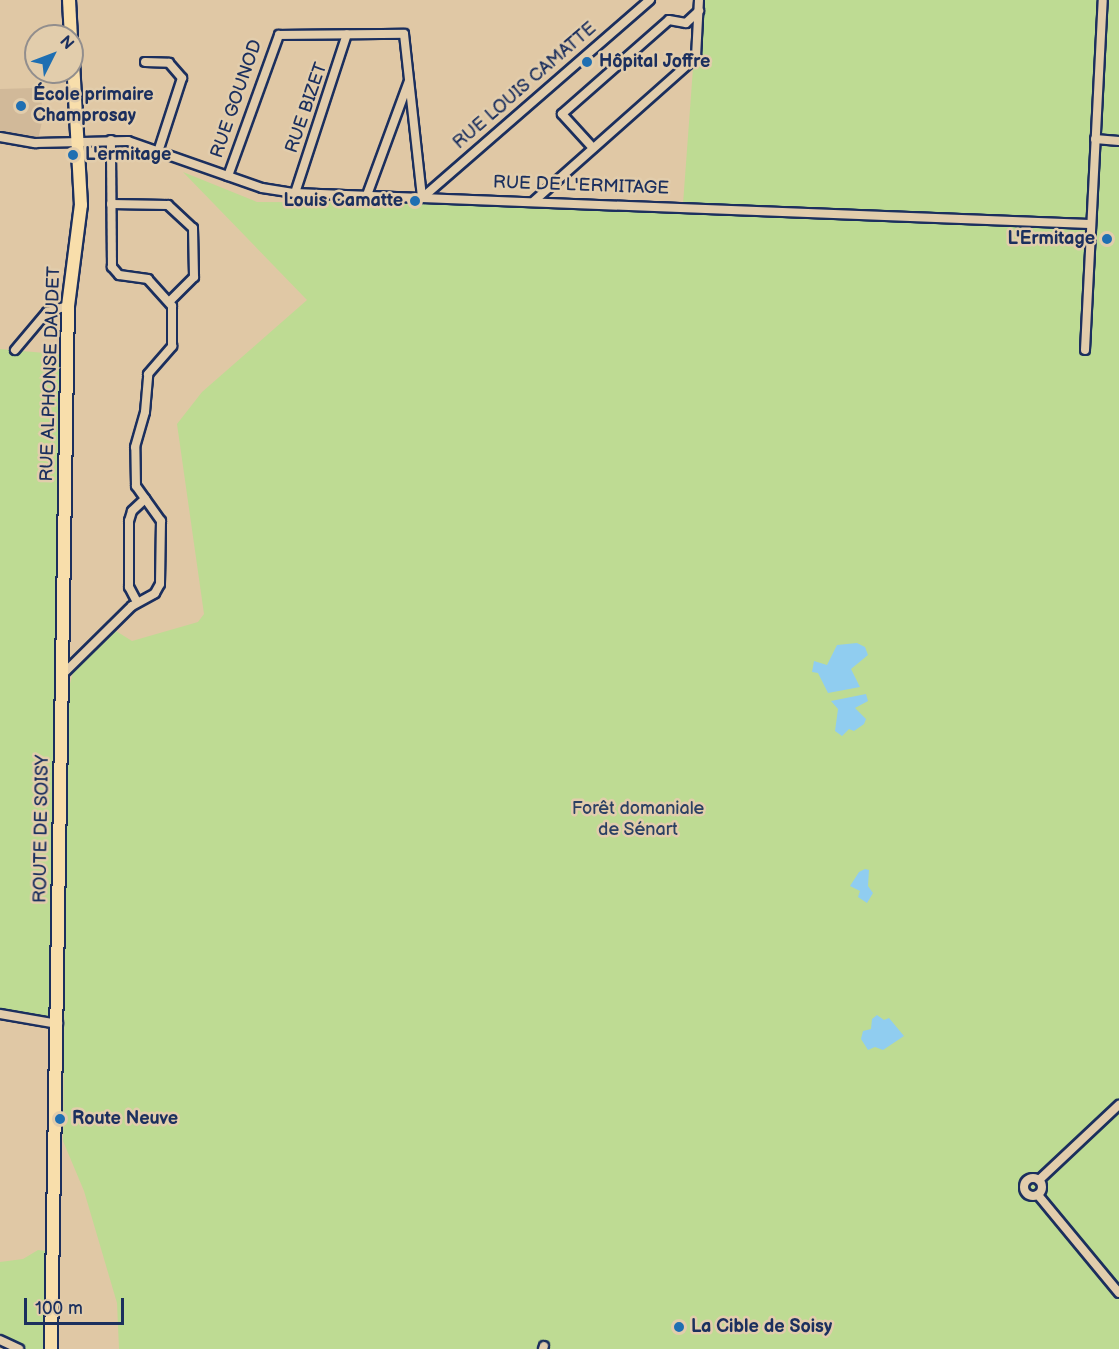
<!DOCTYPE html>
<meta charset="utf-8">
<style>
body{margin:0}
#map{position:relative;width:1119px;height:1349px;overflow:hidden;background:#e0c8a5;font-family:"Balsamiq Sans",sans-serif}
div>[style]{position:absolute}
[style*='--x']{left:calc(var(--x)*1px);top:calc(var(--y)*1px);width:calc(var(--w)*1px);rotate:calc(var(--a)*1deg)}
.built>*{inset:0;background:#d1b999}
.green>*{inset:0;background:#bedb93}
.water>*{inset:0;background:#90cdf0}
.roads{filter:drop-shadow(2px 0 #1b2f5e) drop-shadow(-2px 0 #1b2f5e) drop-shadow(0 2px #1b2f5e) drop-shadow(0 -2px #1b2f5e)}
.street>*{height:8px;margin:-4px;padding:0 4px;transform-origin:4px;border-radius:4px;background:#e2cdac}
.street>.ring{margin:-4px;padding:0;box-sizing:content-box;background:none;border:8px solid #e2cdac;border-radius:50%}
.primary>*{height:12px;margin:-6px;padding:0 6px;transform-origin:6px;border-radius:6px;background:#f8deab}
.dots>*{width:16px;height:16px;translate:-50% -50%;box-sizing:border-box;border:3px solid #e2cdac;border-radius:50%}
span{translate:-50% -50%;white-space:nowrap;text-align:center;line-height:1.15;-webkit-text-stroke:5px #e2cdac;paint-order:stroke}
.poi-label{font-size:18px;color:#1b2f5e;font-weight:700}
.left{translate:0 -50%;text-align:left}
.right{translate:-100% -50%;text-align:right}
.street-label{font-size:18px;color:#1b2f5e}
.park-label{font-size:18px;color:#2b4063}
.north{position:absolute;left:24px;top:24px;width:60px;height:60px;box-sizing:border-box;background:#e2cdac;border:2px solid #928e8d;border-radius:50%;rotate:48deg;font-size:16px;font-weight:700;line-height:24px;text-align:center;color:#1b2f5e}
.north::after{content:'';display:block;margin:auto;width:21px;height:27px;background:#1f6fb2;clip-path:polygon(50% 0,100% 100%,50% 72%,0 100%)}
.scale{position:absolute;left:24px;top:1298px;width:100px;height:27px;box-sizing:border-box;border:3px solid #1b2f5e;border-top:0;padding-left:8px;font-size:18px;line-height:21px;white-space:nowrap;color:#1b2f5e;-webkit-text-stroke:4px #e2cdac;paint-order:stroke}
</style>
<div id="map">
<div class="built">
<div style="clip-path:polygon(34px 88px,41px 94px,43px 118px,38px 139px,0 134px,0 89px)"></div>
</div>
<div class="green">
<div style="clip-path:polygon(698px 0,1119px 0,1119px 1349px,119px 1349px,117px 1303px,84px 1191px,63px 1141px,68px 691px,73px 673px,116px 631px,132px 641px,198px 622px,204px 614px,177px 424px,202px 392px,307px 300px,183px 172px,257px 202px,683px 204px)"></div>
<div style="clip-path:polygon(0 349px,67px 355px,58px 1024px,0 1013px)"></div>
<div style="clip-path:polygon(38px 1250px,46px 1251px,45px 1349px,24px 1349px,0 1337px,0 1262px,23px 1259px)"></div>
</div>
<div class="water">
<div style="clip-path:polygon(857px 643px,865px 647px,868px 655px,851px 669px,860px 687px,828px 693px,818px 673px,812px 672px,814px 661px,827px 665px,837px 645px)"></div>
<div style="clip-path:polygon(866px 694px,868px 701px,855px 708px,866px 719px,864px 724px,854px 731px,849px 729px,842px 736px,835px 731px,838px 709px,831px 701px)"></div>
<div style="clip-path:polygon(865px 869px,869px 870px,868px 886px,873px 893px,867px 903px,858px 897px,860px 891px,850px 886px,859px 872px)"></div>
<div style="clip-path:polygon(877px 1015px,884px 1020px,889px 1018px,904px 1036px,883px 1050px,875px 1047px,868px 1050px,861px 1039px,863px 1031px,871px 1029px,872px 1019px)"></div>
</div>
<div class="roads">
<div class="street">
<div style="--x:145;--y:62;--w:24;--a:2"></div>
<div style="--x:169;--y:63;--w:20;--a:49"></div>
<div style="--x:182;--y:78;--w:78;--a:108"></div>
<div style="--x:0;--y:137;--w:36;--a:10"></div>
<div style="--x:35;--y:143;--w:93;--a:-1.2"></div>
<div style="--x:128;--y:141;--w:142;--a:19.3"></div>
<div style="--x:262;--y:188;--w:33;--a:9"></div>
<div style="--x:295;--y:193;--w:795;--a:2.24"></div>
<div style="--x:1095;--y:139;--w:24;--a:5"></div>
<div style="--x:593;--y:148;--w:46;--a:-132.4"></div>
<div style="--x:562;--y:114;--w:142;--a:-41.3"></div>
<div style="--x:669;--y:20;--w:17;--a:10"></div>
<div style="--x:686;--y:23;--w:18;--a:-43"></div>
<div style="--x:228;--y:176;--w:150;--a:-70.1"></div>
<div style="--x:279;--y:35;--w:125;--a:-0.5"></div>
<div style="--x:404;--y:34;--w:165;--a:83.7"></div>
<div style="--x:295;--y:193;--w:167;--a:-71.9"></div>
<div style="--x:367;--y:195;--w:121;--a:-69.8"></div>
<div style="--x:422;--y:198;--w:302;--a:-41"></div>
<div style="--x:534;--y:201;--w:217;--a:-41.6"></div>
<div style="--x:696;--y:57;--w:57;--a:-87"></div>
<div style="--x:111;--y:204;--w:57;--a:1"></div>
<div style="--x:168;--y:205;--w:34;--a:43"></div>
<div style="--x:193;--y:228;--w:49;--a:88.8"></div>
<div style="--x:194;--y:277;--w:34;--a:135"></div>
<div style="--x:15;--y:350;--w:50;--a:-49.9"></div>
<div style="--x:47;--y:312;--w:22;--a:-16"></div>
<div style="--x:1085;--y:350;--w:350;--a:-87.1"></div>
<div style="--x:137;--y:602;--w:17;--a:-118"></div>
<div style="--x:129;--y:587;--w:66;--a:-90"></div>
<div style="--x:129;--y:521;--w:10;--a:-73"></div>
<div style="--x:132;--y:511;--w:18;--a:-43"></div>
<div style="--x:62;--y:675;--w:98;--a:-44.6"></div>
<div style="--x:132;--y:606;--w:26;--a:-29"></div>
<div style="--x:155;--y:593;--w:10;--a:-61"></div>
<div style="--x:160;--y:584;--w:63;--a:-89.1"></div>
<div style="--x:161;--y:521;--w:43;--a:-125.5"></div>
<div style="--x:136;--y:486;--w:39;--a:-91"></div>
<div style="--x:135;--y:447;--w:36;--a:-74"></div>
<div style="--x:145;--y:412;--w:38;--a:-85"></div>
<div style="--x:148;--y:374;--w:37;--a:-49"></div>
<div style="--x:172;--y:346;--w:40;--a:-90"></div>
<div style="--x:172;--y:306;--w:36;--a:-132"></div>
<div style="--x:148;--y:279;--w:29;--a:-172"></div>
<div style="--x:119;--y:275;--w:11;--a:-131"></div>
<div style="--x:112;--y:267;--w:127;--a:-90.5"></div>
<div style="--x:0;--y:1014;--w:59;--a:9.8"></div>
<div class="ring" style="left:1024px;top:1178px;width:10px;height:10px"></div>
<div style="--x:1039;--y:1180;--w:110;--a:-43.2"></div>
<div style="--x:1038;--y:1195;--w:127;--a:50.4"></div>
<div style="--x:0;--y:1340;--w:21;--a:25"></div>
<div style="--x:543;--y:1349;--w:3;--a:-72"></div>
</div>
<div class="primary">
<div style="--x:69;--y:0;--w:36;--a:87"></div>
<div style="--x:51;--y:1349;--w:1043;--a:-89.07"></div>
<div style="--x:68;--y:306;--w:102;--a:-82.7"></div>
<div style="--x:81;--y:205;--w:162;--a:-93.2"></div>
</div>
</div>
<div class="dots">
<div style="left:587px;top:62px;background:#1f6fb2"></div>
<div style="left:21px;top:106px;background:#1f6fb2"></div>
<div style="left:73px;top:155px;background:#1f6fb2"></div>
<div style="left:415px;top:201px;background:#1f6fb2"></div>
<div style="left:1107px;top:239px;background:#1f6fb2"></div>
<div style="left:60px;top:1119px;background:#1f6fb2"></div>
<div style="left:679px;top:1327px;background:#1f6fb2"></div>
</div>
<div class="poi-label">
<span class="left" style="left:599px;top:62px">Hôpital Joffre</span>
<span class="left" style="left:33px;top:106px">École primaire<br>Champrosay</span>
<span class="left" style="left:85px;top:155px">L'ermitage</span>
<span class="right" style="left:403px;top:201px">Louis Camatte</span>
<span class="right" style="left:1095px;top:239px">L'Ermitage</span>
<span class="left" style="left:72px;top:1119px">Route Neuve</span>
<span class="left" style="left:691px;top:1327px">La Cible de Soisy</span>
</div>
<div class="street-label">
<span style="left:525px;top:86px;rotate:-41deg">RUE LOUIS CAMATTE</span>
<span style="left:237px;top:99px;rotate:-71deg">RUE GOUNOD</span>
<span style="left:307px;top:108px;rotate:-71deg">RUE BIZET</span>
<span style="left:581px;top:186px;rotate:2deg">RUE DE L'ERMITAGE</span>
<span style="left:51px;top:374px;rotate:-88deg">RUE ALPHONSE DAUDET</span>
<span style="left:42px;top:829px;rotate:-89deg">ROUTE DE SOISY</span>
</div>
<div class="park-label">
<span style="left:638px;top:820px">Forêt domaniale<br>de Sénart</span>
</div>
<div class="north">N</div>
<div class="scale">100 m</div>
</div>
